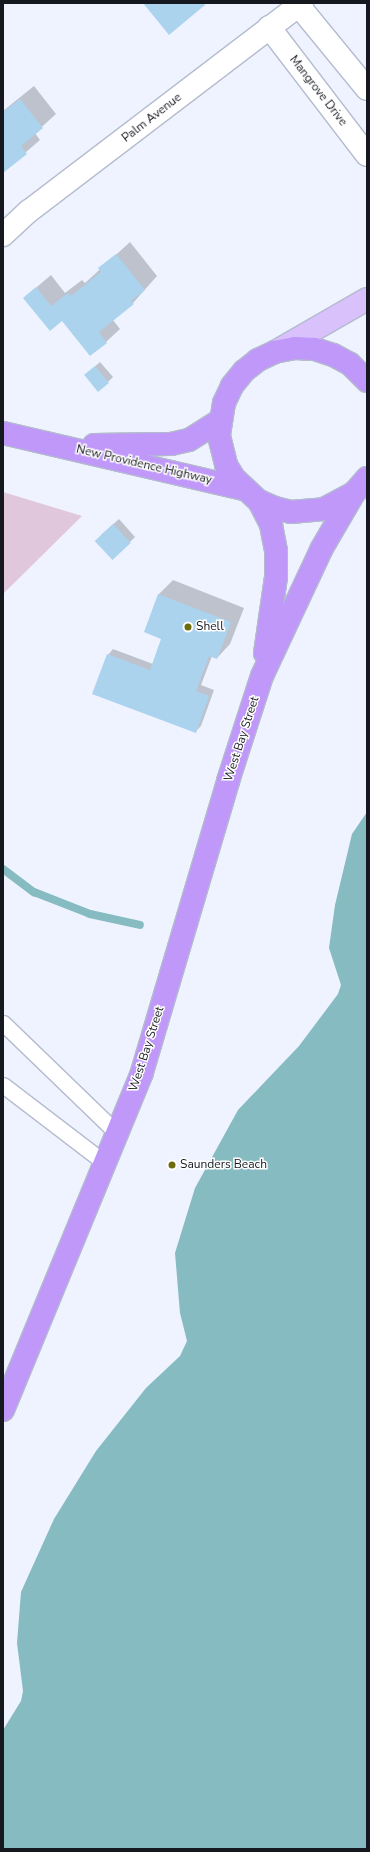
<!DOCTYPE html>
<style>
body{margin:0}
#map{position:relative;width:370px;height:1852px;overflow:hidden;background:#eef3ff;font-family:"Nunito Sans",sans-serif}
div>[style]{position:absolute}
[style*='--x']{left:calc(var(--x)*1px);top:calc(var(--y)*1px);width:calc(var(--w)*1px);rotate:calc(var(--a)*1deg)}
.green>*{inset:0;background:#e1c7dc}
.water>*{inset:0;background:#85bbc1}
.shadow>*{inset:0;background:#0003}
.stream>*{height:8px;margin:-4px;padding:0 4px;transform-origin:4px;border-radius:4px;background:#85bbc1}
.building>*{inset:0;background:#abd3ee;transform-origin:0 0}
.roads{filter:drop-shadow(1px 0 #b4bbce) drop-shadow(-1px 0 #b4bbce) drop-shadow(0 1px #b4bbce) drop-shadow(0 -1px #b4bbce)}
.lane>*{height:15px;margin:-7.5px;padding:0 7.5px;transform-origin:7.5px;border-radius:7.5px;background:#fff}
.street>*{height:22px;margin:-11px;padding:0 11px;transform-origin:11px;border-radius:11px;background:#fff}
.primary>*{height:22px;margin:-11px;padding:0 11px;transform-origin:11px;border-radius:11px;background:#d9c1fc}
.highway>*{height:22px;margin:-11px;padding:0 11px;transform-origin:11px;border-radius:11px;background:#bf98fa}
.dots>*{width:11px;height:11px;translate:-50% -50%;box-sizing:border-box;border:2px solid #fff;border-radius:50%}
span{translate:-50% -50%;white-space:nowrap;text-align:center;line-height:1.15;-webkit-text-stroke:3px #fff;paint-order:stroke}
.street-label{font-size:12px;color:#15181e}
.poi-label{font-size:12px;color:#15181e}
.left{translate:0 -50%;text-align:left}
.frame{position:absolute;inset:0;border:4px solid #15181e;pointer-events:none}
</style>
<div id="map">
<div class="green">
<div style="clip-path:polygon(3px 492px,82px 516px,3px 594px)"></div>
</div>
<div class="water">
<div style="clip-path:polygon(367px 812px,367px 1849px,3px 1849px,3px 1730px,21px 1701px,23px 1691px,17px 1643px,21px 1592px,54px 1519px,96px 1451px,146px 1388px,180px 1356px,187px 1341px,180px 1313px,175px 1253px,195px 1188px,238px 1110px,299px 1046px,338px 994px,341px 985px,329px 948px,335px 905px,352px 834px)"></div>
</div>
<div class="shadow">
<div style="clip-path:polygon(34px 86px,56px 114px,35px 133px,40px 140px,3px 172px,3px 111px)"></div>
<div style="clip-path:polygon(130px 242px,157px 276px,133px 303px,113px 320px,120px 329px,106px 342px,24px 298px,51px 275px,65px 293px,82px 280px,85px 283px)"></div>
<div style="clip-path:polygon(100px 362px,113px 377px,108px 382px,91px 370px)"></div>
<div style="clip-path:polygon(119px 519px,135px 537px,130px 542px,101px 535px)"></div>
<div style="clip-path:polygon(173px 580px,244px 608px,230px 644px,217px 658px,212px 656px,201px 685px,214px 690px,201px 726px,195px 732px,108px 655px,113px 649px,153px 664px,162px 639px,145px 631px,159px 594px)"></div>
</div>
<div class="stream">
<div style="--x:3;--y:869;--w:39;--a:37"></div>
<div style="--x:34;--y:892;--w:60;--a:21.4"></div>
<div style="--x:90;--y:914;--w:51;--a:12.4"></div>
</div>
<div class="building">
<div style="clip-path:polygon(143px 3px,204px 3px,205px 5px,169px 35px)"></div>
<div style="clip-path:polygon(20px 99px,43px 128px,21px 146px,27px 154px,3px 173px,3px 112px)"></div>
<div style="clip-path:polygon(116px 254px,145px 290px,131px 301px,134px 304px,99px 332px,107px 343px,90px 356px,62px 321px,50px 331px,23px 298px,36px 287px,51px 306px,68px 293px,71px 296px,101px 272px,98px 268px)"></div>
<div style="left:95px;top:366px;width:22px;height:14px;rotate:51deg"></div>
<div style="left:113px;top:524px;width:26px;height:25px;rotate:47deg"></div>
<div style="clip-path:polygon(158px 594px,231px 622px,217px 659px,209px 656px,196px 691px,209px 696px,196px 733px,92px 694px,107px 654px,150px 670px,161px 639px,144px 632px)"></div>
</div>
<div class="roads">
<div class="lane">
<div style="--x:3;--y:1023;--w:158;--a:44"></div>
<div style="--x:3;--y:1085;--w:128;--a:37.4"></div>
</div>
<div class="street">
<div style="--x:299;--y:6;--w:107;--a:50.7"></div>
<div style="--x:269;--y:27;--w:161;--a:52.6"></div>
<div style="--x:3;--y:235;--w:35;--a:-43"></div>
<div style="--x:29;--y:211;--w:343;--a:-37.3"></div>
</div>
<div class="primary">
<div style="--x:275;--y:352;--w:106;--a:-29.9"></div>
</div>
<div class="highway">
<div style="--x:367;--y:381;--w:24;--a:-135"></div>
<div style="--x:350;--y:364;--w:19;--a:-152"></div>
<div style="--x:333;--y:355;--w:20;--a:-162"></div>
<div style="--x:314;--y:349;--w:19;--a:-177"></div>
<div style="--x:295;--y:348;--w:20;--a:169"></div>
<div style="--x:275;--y:352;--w:19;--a:155"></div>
<div style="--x:258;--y:360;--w:18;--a:142"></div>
<div style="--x:244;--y:371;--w:19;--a:129"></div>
<div style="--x:232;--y:386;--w:19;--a:115"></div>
<div style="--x:224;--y:403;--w:33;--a:99"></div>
<div style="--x:219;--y:436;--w:30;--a:76"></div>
<div style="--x:226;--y:465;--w:15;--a:58"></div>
<div style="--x:234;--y:478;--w:34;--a:43"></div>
<div style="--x:259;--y:501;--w:17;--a:24"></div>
<div style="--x:275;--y:508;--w:16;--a:14"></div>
<div style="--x:291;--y:512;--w:33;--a:-5"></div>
<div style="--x:324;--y:509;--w:34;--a:-28"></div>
<div style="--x:354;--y:493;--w:20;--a:-49"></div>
<div style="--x:3;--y:433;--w:247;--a:13.1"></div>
<div style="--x:94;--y:445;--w:77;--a:-0.7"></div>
<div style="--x:171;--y:444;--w:18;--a:-13"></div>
<div style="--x:189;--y:440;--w:36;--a:-32"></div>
<div style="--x:259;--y:501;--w:27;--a:63"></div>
<div style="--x:271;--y:525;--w:26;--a:79"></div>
<div style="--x:276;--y:551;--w:26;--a:90"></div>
<div style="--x:276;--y:577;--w:77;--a:98.2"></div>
<div style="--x:3;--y:1410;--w:365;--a:-67.6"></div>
<div style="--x:142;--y:1072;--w:303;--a:-73.5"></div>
<div style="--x:228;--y:781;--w:110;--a:-72.1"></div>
<div style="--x:262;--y:676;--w:141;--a:-64.9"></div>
<div style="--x:322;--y:548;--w:64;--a:-59.8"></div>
</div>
</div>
<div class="dots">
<div style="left:188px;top:627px;background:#6a6c0d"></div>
<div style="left:172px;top:1165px;background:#6a6c0d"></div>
</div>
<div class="street-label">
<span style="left:318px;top:91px;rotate:52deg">Mangrove Drive</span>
<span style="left:152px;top:118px;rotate:-38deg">Palm Avenue</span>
<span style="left:144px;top:465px;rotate:13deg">New Providence Highway</span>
<span style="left:242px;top:739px;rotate:-72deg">West Bay Street</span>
<span style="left:147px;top:1049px;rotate:-72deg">West Bay Street</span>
</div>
<div class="poi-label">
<span class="left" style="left:196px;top:627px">Shell</span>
<span class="left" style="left:180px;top:1165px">Saunders Beach</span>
</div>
<div class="frame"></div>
</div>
